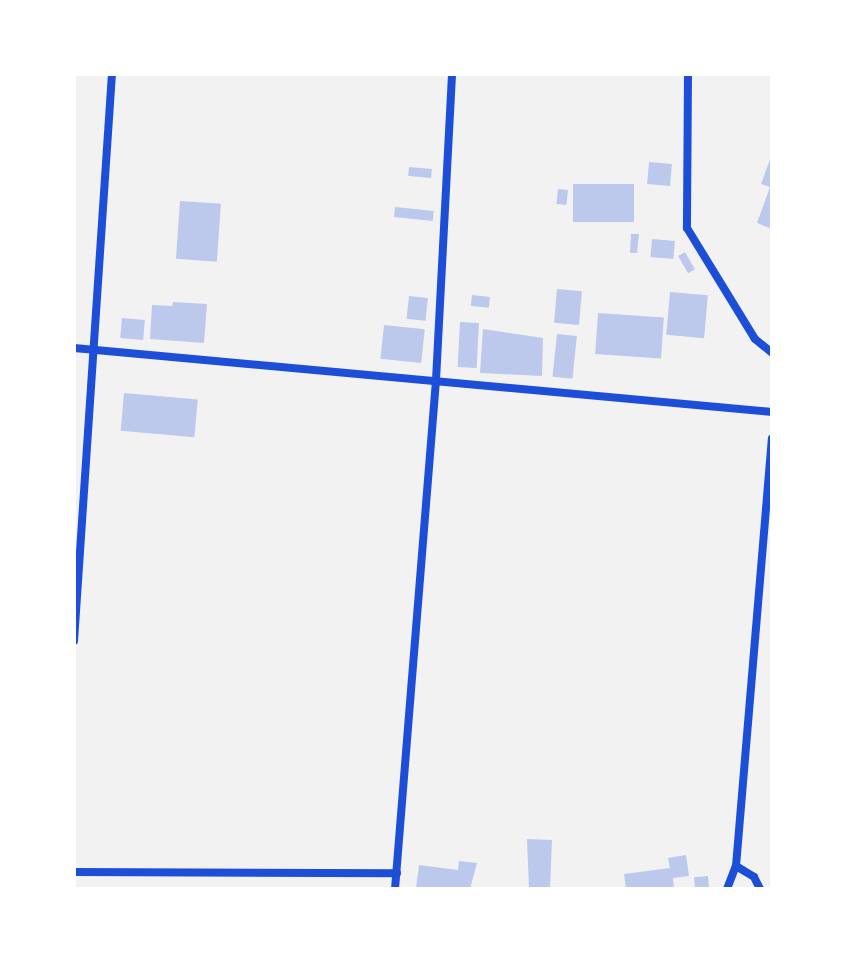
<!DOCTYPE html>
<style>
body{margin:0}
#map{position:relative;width:846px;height:963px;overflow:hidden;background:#f2f2f2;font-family:Georgia,serif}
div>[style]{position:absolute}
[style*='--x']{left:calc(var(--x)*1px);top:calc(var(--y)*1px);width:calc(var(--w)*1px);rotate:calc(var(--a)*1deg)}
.building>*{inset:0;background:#bdc9ec;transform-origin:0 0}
.minor>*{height:8px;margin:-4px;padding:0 4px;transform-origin:4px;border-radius:4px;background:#1d4ed8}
span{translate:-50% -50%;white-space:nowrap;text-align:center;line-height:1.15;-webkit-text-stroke:7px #fff;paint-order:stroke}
.frame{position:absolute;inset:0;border:76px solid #fff;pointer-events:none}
</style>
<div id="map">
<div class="building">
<div style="clip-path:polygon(772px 154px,772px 229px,757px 223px,770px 187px,761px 184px)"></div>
<div style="left:649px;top:162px;width:23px;height:22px;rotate:5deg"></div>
<div style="left:409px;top:167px;width:23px;height:9px;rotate:5deg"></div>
<div style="left:573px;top:184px;width:61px;height:38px"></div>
<div style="left:558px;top:189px;width:10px;height:15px;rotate:6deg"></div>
<div style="left:180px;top:201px;width:41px;height:58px;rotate:4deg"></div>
<div style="left:395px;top:207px;width:39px;height:10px;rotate:6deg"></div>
<div style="clip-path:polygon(631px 234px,639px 234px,637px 253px,630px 253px)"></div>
<div style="left:652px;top:239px;width:23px;height:18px;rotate:5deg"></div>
<div style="left:685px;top:252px;width:20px;height:8px;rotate:60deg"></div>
<div style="left:557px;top:289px;width:25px;height:34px;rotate:5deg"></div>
<div style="left:670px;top:292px;width:38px;height:43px;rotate:5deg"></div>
<div style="left:472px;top:295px;width:18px;height:11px;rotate:6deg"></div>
<div style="left:409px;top:296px;width:19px;height:23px;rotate:6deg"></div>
<div style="clip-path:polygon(173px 302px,207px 304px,204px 343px,150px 339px,152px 305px,172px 306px)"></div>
<div style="left:598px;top:313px;width:66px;height:41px;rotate:4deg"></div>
<div style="left:122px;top:318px;width:23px;height:20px;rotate:5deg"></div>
<div style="left:460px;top:322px;width:19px;height:45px;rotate:3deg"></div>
<div style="left:384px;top:325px;width:41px;height:34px;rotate:6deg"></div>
<div style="clip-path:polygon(483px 329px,543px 338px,542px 376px,480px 373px)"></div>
<div style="left:557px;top:334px;width:20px;height:43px;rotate:6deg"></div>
<div style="left:124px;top:393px;width:74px;height:38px;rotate:5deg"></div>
<div style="clip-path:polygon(527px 839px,552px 840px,550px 889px,529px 889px)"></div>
<div style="clip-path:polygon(686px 855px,689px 876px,673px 878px,674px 889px,626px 889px,624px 874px,670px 868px,668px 858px)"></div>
<div style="clip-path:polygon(459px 861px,477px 863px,470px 889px,416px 889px,419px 865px,458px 870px)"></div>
<div style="left:708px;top:876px;width:11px;height:14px;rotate:85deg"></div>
</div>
<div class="minor">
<div style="--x:688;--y:74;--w:154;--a:90.4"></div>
<div style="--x:687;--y:228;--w:130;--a:58.5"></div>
<div style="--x:755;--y:339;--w:22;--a:39"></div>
<div style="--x:74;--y:348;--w:701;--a:5.24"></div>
<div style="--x:74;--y:641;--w:568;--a:-86.17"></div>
<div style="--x:736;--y:866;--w:21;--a:31"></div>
<div style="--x:754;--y:877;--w:13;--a:63"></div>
<div style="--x:74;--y:872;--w:323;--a:0.2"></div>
<div style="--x:395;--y:889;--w:511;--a:-85.39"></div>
<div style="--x:436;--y:380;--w:306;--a:-87"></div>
<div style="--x:727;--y:889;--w:25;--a:-69"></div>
<div style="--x:736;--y:866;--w:429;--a:-85.2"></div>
</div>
<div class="frame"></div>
</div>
